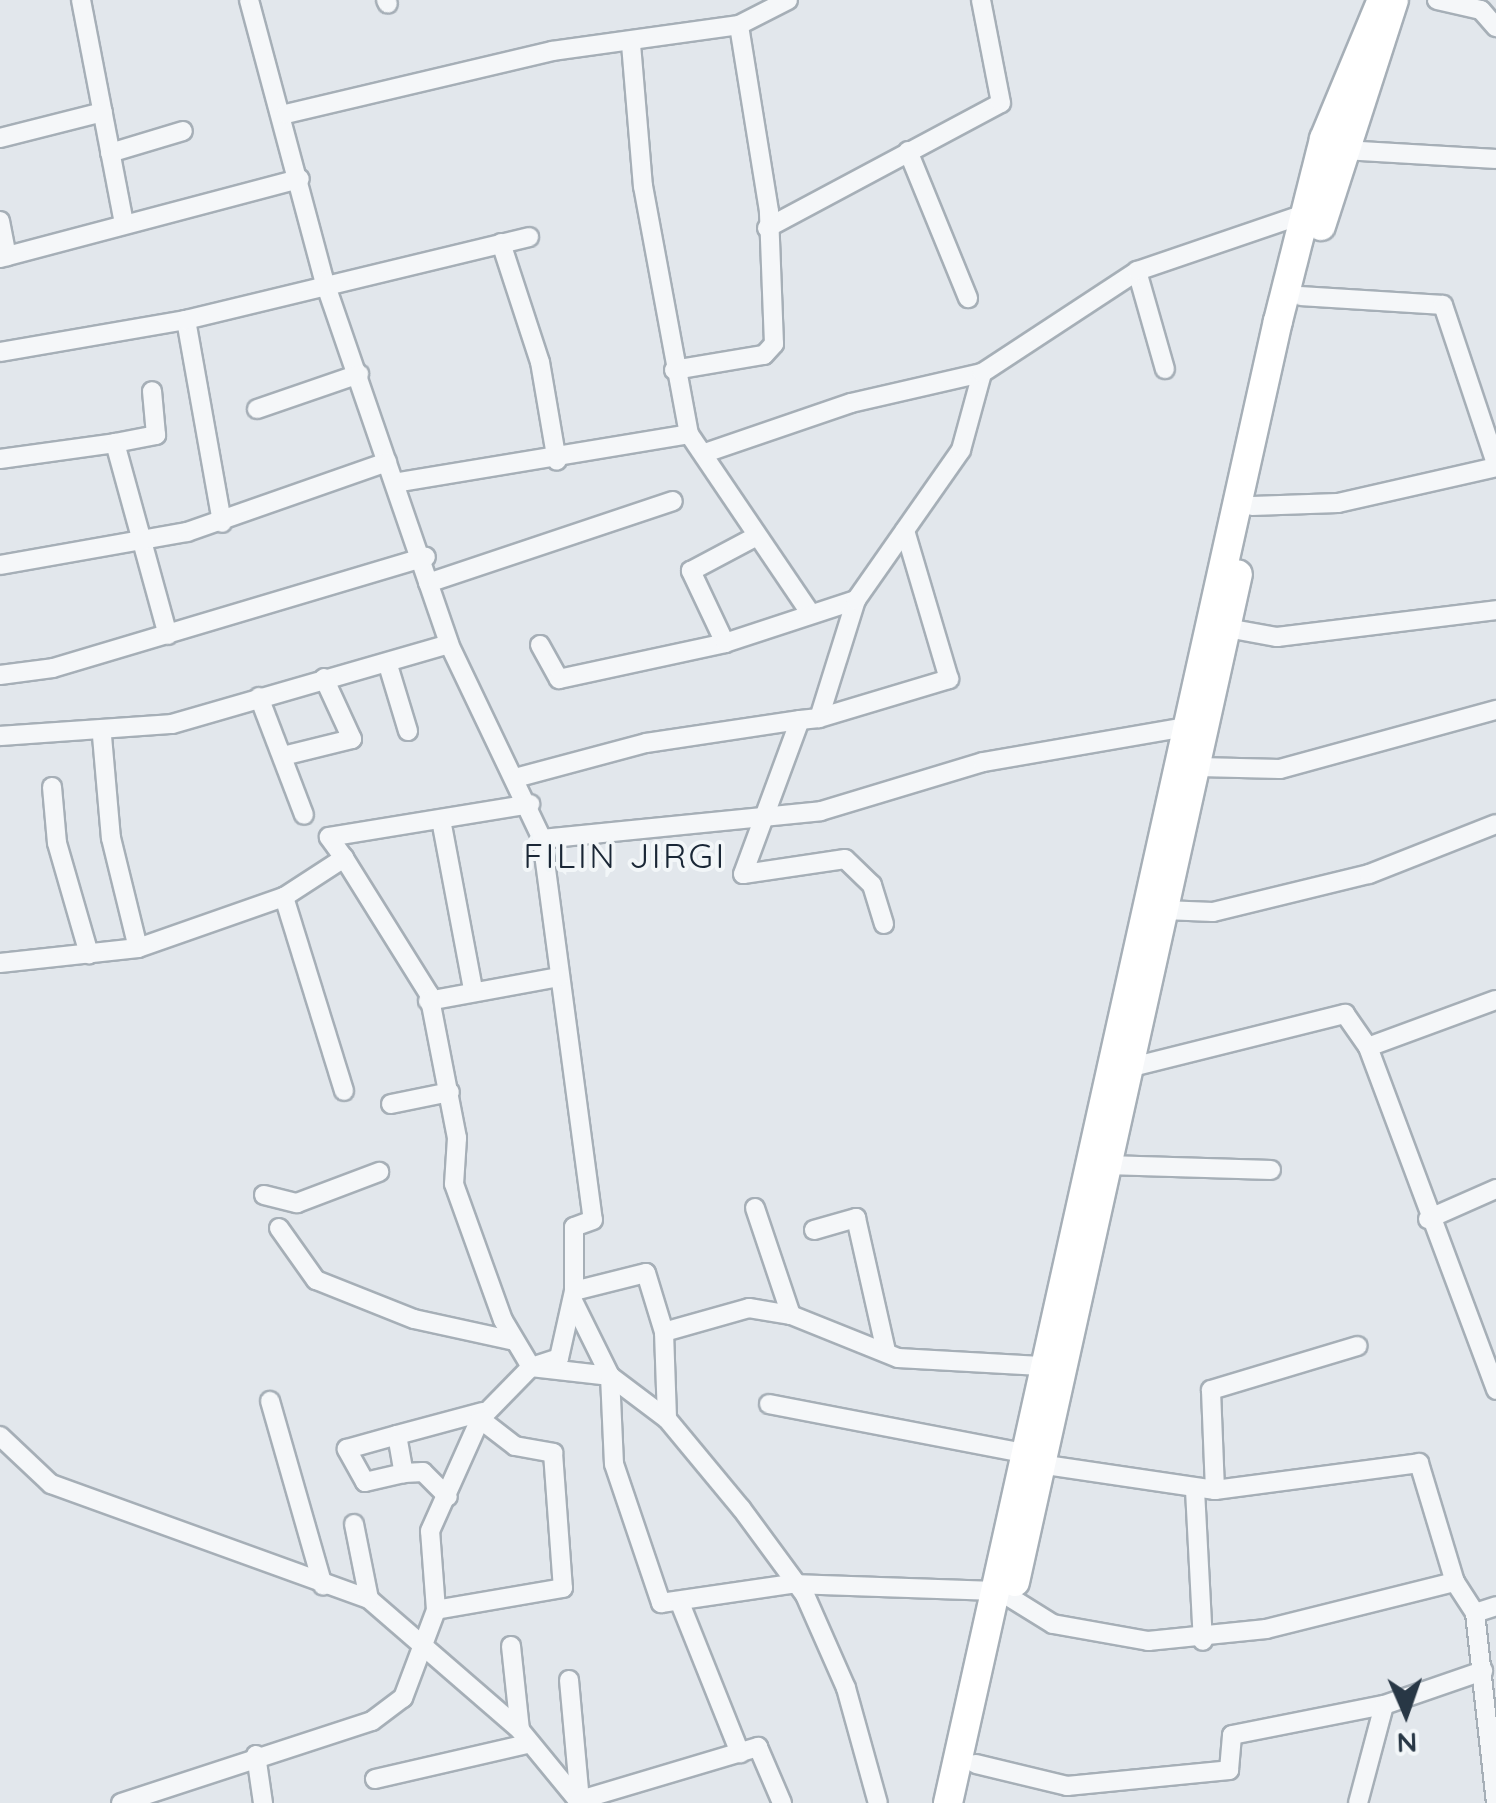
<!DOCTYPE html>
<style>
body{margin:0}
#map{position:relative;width:1496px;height:1803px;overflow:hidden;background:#e2e7ec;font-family:Quicksand,sans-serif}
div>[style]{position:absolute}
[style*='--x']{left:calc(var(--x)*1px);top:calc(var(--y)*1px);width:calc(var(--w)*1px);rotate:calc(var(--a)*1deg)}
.roads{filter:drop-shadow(2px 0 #a6afb7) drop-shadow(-2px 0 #a6afb7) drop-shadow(0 2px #a6afb7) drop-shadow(0 -2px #a6afb7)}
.street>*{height:18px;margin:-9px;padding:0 9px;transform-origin:9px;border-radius:9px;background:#f5f7f9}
.primary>*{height:28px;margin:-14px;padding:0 14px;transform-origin:14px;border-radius:14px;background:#fff}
span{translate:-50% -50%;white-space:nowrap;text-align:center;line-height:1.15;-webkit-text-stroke:8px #f2f6f8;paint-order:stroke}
.neighbourhood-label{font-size:35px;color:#1a2736;letter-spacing:2.5px}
.north{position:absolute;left:1356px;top:1663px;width:100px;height:100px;-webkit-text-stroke:8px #f2f6f8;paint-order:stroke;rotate:178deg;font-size:28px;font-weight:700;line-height:40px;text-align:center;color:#283745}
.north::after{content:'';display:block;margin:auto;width:35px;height:45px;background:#283745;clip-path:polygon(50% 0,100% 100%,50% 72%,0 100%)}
</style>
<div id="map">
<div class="roads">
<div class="street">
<div style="--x:81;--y:0;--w:228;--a:79.1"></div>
<div style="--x:249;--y:0;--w:290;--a:75"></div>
<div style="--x:324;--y:280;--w:385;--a:71"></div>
<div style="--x:449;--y:644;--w:216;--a:64.5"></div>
<div style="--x:542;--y:839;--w:384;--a:82.4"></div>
<div style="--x:593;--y:1220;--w:20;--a:160"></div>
<div style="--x:574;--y:1227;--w:64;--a:90"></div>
<div style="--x:574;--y:1291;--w:69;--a:102.6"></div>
<div style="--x:559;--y:1358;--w:29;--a:162"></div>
<div style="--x:531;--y:1367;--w:73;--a:134.4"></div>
<div style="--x:386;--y:0;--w:4;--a:63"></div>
<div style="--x:1437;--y:0;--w:45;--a:12.8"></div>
<div style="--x:1481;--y:10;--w:23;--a:49"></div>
<div style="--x:631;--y:44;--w:143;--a:85.2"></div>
<div style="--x:643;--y:186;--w:252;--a:79.5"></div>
<div style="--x:689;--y:434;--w:217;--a:55.9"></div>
<div style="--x:286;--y:114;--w:273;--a:-13.3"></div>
<div style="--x:552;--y:51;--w:189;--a:-7.9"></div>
<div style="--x:739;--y:25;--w:55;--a:-27"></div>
<div style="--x:0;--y:138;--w:106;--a:-14.2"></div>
<div style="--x:1344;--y:150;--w:152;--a:3.4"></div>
<div style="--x:908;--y:151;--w:159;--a:67.8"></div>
<div style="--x:110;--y:153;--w:76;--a:-16.8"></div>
<div style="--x:0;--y:221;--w:36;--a:79"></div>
<div style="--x:767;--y:228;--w:265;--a:-28.1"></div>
<div style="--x:1001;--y:103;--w:105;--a:-101"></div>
<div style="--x:501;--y:243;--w:125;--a:71.9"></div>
<div style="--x:540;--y:362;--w:100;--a:80.3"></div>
<div style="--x:0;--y:258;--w:310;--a:-14.8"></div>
<div style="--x:1137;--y:271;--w:102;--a:74.1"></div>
<div style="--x:1301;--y:296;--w:142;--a:3.6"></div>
<div style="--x:1443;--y:305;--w:167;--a:71.5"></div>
<div style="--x:186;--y:320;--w:206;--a:79.9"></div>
<div style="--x:0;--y:352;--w:189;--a:-9.8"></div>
<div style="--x:186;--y:320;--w:353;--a:-13.6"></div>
<div style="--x:674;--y:370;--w:91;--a:-9.5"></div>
<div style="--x:764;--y:355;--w:15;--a:-48"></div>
<div style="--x:774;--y:344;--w:133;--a:-92.2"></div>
<div style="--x:769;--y:211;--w:188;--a:-99.2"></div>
<div style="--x:257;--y:409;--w:108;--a:-18.9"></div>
<div style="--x:115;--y:443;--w:42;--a:-11"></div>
<div style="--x:156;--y:435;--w:44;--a:-95.2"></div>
<div style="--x:705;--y:453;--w:154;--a:-18.9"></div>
<div style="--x:851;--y:403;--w:134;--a:-12.9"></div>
<div style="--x:0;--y:459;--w:116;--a:-7.9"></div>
<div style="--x:115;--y:443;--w:199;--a:74.6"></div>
<div style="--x:400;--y:482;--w:293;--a:-9.4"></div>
<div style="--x:1252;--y:506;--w:86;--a:-2"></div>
<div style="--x:1338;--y:503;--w:162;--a:-12.8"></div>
<div style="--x:0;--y:565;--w:190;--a:-10"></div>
<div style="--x:187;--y:532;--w:212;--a:-19.3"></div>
<div style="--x:428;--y:583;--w:258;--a:-18.5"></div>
<div style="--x:1227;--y:628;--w:51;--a:10.2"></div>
<div style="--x:1277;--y:637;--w:221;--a:-7"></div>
<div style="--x:725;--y:643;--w:80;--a:-115.3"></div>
<div style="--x:691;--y:571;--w:72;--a:-28"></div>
<div style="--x:540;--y:645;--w:39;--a:61"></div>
<div style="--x:559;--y:679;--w:170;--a:-12.2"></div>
<div style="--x:725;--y:643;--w:138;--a:-18.2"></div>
<div style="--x:388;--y:665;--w:69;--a:73.1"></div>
<div style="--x:0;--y:675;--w:53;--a:-7.5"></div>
<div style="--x:53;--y:668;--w:389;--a:-16.6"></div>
<div style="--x:259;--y:697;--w:126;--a:69.1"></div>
<div style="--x:819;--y:718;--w:136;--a:-16.7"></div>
<div style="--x:949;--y:679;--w:155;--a:-106.5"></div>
<div style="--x:0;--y:736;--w:172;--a:-4"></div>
<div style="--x:172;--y:724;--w:288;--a:-16.1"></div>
<div style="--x:102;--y:736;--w:102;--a:85"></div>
<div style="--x:111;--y:838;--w:113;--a:76.2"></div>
<div style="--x:283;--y:756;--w:71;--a:-13.8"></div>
<div style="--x:352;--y:739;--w:67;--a:-114.7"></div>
<div style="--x:1199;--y:767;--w:81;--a:1.4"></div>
<div style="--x:1280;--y:769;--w:224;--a:-15.3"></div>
<div style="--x:519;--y:777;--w:131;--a:-15"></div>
<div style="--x:646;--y:743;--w:156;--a:-8.5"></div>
<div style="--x:52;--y:787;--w:56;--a:84.9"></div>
<div style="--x:57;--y:843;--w:116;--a:73.9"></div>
<div style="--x:442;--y:825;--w:167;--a:79.3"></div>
<div style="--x:542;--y:839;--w:280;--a:-5.7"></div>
<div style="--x:821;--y:811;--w:169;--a:-16.8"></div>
<div style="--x:983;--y:762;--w:205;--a:-9.8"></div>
<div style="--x:344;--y:858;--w:160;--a:58"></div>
<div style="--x:429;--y:994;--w:147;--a:79"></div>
<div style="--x:457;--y:1138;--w:46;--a:93.7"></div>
<div style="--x:454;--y:1184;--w:145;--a:70.2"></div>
<div style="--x:503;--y:1320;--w:55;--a:59.2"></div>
<div style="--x:531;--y:1367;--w:80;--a:6.5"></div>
<div style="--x:610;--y:1376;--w:71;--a:37"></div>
<div style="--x:667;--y:1419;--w:116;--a:50.3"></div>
<div style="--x:741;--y:1508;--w:108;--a:53.7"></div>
<div style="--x:805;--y:1595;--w:102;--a:66.2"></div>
<div style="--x:846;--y:1688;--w:119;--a:74.5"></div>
<div style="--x:284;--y:897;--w:203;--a:72.8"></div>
<div style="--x:1164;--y:910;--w:49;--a:2.3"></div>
<div style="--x:1213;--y:912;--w:161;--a:-13.7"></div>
<div style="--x:1369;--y:874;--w:136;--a:-21.5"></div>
<div style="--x:884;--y:924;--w:41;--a:-107.1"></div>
<div style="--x:872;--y:885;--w:37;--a:-136"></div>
<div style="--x:845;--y:859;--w:103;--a:171.6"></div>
<div style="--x:743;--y:874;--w:164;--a:-69.7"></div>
<div style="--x:800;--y:720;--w:19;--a:-6"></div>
<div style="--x:819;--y:718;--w:124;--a:-72.6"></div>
<div style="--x:856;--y:600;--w:183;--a:-55"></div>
<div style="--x:961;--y:450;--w:80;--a:-74.7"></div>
<div style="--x:982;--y:373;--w:186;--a:-33.3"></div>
<div style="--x:1137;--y:271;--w:180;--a:-18.8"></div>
<div style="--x:0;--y:963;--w:139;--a:-6.2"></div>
<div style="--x:138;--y:948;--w:155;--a:-19.3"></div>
<div style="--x:284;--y:897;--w:72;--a:-33"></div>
<div style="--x:344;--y:858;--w:26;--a:-126"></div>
<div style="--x:329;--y:837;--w:204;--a:-9.3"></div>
<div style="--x:428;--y:1001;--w:133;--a:-10.4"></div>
<div style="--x:1368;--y:1047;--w:366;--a:69.5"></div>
<div style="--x:1128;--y:1068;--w:224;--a:-14"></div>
<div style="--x:1345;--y:1014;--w:40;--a:55.1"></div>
<div style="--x:1368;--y:1047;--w:136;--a:-20.2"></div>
<div style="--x:391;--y:1104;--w:60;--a:-11.5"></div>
<div style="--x:1107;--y:1165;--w:164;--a:1.7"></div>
<div style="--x:264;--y:1195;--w:34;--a:14"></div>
<div style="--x:297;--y:1203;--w:88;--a:-20.7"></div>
<div style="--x:755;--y:1208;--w:113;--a:71.4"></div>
<div style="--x:1428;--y:1219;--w:74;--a:-23.8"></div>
<div style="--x:279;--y:1228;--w:64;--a:54.6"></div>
<div style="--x:316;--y:1280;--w:105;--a:21.7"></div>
<div style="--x:414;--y:1319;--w:103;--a:12.3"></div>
<div style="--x:814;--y:1230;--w:44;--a:-15.9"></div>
<div style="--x:856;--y:1218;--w:136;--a:77.3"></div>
<div style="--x:574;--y:1291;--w:74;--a:-14"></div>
<div style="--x:646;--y:1273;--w:62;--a:73"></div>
<div style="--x:664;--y:1332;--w:87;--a:88"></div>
<div style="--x:573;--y:1301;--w:84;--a:63.7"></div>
<div style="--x:610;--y:1376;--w:88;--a:87.4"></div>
<div style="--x:614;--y:1464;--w:147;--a:71.3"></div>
<div style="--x:661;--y:1603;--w:132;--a:-8.3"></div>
<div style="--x:792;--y:1584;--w:204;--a:2"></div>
<div style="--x:664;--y:1332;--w:88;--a:-15.8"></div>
<div style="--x:749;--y:1308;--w:43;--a:9.5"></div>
<div style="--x:791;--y:1315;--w:115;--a:21.9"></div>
<div style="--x:898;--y:1358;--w:143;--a:3.2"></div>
<div style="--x:270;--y:1401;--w:192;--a:74"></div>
<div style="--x:769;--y:1404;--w:260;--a:10.9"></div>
<div style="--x:397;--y:1435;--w:88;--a:-15.1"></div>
<div style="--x:0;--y:1436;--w:70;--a:43.3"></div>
<div style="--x:51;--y:1484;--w:338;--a:19.9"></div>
<div style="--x:369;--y:1599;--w:200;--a:40.9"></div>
<div style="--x:520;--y:1730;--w:94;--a:50.6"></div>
<div style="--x:1046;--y:1465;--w:171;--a:8.4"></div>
<div style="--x:1215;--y:1490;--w:206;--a:-7.5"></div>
<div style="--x:1419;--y:1463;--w:124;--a:73.2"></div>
<div style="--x:404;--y:1473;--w:40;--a:167"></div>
<div style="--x:365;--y:1482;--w:38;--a:-119"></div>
<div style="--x:347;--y:1449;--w:52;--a:-15.6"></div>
<div style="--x:397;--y:1435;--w:39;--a:80"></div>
<div style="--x:404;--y:1473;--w:19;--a:-3"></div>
<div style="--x:423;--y:1472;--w:35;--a:45"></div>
<div style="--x:1195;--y:1490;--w:151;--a:87"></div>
<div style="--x:1215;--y:1490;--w:100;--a:-92.3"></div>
<div style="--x:1211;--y:1390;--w:153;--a:-16.7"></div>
<div style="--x:354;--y:1524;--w:76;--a:78.7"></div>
<div style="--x:1011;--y:1598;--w:49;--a:31.8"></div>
<div style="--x:1053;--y:1624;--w:97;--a:10.1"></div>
<div style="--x:1148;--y:1641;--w:119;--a:-5.8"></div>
<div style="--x:1266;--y:1629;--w:195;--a:-14"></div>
<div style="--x:1455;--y:1582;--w:37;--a:57"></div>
<div style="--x:1475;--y:1613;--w:22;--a:-18"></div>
<div style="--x:680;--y:1603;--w:162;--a:68.2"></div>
<div style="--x:1475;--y:1613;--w:191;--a:83.7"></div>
<div style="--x:511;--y:1646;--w:84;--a:83.9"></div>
<div style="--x:569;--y:1680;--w:121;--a:84.8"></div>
<div style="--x:580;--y:1800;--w:186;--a:-16.6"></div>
<div style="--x:758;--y:1747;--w:61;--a:66.8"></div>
<div style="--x:256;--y:1755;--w:49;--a:81.7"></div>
<div style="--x:976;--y:1764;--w:94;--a:13.6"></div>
<div style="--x:1067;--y:1786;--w:163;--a:-5.6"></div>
<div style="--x:1229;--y:1770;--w:35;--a:-85"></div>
<div style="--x:1232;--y:1735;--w:155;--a:-11.2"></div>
<div style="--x:1384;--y:1705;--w:105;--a:-19"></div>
<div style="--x:375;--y:1779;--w:156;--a:-13"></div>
<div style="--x:121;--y:1803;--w:264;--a:-18.1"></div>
<div style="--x:372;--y:1721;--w:39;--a:-37"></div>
<div style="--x:403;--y:1698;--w:94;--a:-69.4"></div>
<div style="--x:436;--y:1610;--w:79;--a:-94.3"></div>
<div style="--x:430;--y:1531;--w:123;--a:-65.9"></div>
<div style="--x:480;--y:1419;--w:44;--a:37.6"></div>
<div style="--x:515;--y:1446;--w:39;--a:10"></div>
<div style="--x:553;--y:1453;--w:135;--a:85.8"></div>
<div style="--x:563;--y:1588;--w:129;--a:170.2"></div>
<div style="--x:1358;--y:1803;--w:101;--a:-75.1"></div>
</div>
<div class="primary">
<div style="--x:1321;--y:226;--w:237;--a:-72.1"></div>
<div style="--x:1015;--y:1582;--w:1032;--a:-77.53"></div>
<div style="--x:948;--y:1803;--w:1518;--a:-77.45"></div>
<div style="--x:1278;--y:321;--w:188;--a:-75.8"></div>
<div style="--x:1324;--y:139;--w:151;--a:-67.4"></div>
</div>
</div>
<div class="neighbourhood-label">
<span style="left:625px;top:855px">FILIN JIRGI</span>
</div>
<div class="north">N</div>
</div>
